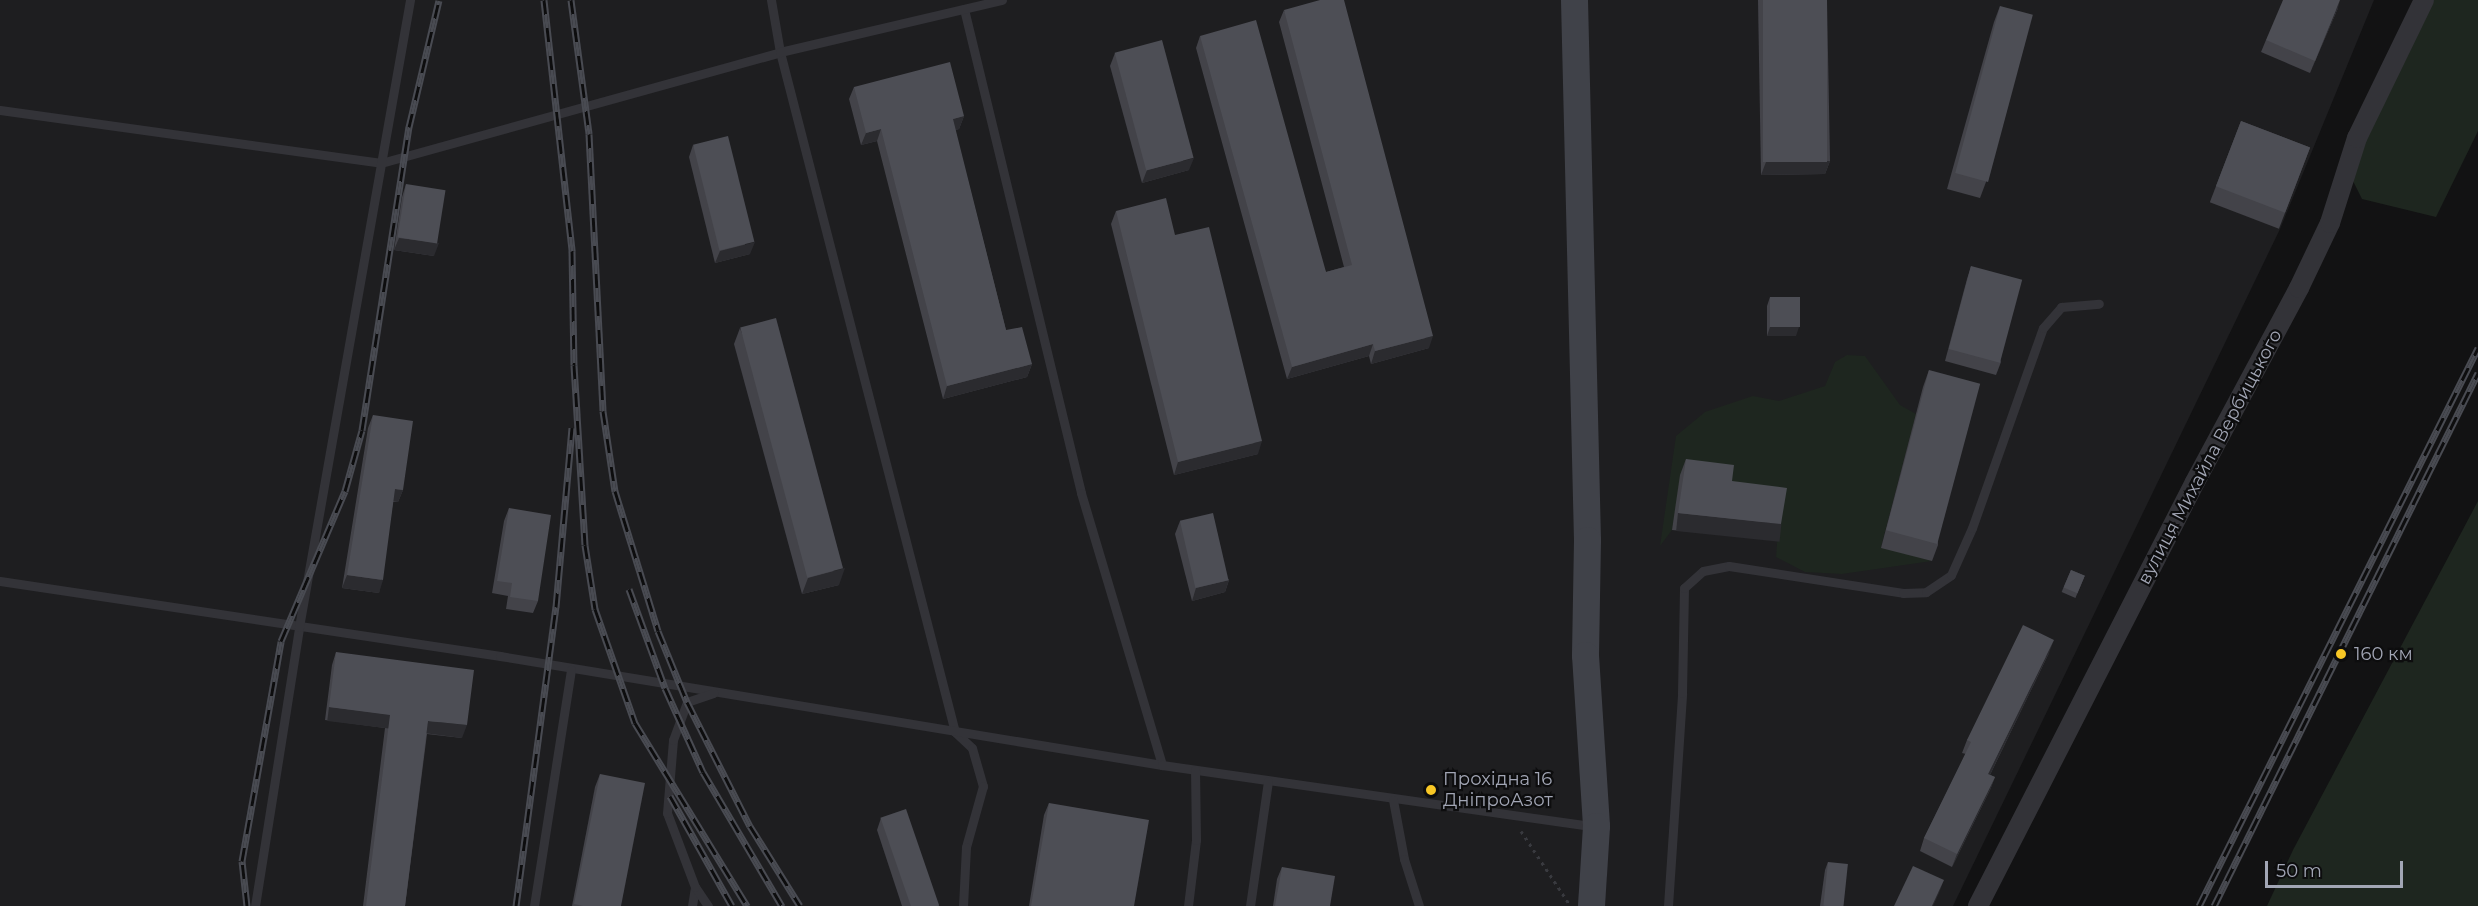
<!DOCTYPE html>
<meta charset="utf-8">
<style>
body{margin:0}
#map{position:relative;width:2478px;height:906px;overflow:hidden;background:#121213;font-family:Montserrat,sans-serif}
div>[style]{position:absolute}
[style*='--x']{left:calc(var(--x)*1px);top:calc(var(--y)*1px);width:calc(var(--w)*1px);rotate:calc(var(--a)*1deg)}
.built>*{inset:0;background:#1e1e20}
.green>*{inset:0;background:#1e261f}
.path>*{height:3px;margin-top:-1.5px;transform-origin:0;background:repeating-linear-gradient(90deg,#393a3f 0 3px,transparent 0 7.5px)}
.lane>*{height:9px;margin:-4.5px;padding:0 4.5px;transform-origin:4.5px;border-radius:4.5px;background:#333338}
.street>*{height:20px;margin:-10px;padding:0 10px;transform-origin:10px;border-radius:10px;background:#333338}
.secondary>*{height:27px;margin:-13.5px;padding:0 13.5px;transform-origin:13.5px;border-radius:13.5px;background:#404249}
.rail>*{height:7px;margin-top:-3.5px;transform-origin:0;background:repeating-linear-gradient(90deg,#0d0d0e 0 14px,#494b52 0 28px);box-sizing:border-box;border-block:2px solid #494b52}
.wall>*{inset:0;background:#434349;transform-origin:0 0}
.shaded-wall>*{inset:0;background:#2b2b2f;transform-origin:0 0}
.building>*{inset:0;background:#4d4e55;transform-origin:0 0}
.dots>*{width:16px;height:16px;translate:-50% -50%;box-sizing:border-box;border:3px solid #0d0d0e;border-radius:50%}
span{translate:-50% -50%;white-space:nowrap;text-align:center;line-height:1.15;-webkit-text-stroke:4.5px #0d0d0e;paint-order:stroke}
.street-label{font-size:18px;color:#a2a6b5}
.poi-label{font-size:18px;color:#a2a6b5}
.left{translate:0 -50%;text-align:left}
.scale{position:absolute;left:2265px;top:861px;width:138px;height:27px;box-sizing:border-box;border:3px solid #a2a6b5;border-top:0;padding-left:8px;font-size:18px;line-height:21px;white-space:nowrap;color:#a2a6b5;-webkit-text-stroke:4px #0d0d0e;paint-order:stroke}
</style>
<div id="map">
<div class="built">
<div style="clip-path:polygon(0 0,2374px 0,2280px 229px,1953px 906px,0 906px)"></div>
</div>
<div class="green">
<div style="clip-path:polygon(2431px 0,2478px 0,2478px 131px,2436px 217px,2362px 199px,2351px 177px,2364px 137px)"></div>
<div style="clip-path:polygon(1847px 355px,1865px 356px,1900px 405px,1916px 414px,1881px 547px,1932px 561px,1842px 574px,1805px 572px,1776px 557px,1780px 505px,1681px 475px,1672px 530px,1660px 546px,1676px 436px,1705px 412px,1753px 396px,1779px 401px,1825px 386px,1835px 362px)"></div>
<div style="clip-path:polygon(2478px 501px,2478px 906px,2267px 906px,2293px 850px)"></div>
</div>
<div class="path">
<div style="--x:1521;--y:831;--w:89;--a:56.5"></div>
</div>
<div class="lane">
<div style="--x:771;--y:0;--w:53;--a:80.2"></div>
<div style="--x:780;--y:52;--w:702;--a:75.57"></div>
<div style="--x:955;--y:732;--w:23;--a:43"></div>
<div style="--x:972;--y:748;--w:40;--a:74"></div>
<div style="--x:983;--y:786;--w:63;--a:105.6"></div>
<div style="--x:966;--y:847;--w:59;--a:92.9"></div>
<div style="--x:964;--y:9;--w:498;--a:76.4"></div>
<div style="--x:1081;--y:493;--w:284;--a:73.4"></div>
<div style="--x:0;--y:110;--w:385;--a:7.9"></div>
<div style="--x:381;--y:163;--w:414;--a:-15.5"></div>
<div style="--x:780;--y:52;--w:228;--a:-13.2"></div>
<div style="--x:0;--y:581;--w:506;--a:8.53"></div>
<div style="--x:500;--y:656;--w:671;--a:9.35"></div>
<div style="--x:1162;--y:765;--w:435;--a:8.1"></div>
<div style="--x:1393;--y:800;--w:60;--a:79.4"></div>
<div style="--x:1404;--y:859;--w:49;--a:72.3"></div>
<div style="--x:255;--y:906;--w:282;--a:-81"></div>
<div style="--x:299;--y:627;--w:637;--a:-79.96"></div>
<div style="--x:534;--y:906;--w:239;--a:-81.1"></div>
<div style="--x:692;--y:906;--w:19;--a:-81"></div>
<div style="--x:708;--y:906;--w:23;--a:-124"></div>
<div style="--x:695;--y:887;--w:79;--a:-110.7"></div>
<div style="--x:667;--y:813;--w:73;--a:-85.3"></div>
<div style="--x:673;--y:740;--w:40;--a:-69.8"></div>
<div style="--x:687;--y:702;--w:28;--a:-19"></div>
<div style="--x:1188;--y:906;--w:66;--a:-83.1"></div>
<div style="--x:1196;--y:840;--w:70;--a:-90.8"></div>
<div style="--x:1250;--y:906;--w:126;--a:-81.8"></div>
<div style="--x:1668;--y:906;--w:213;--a:-86.2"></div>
<div style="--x:1682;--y:693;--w:105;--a:-88.9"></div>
<div style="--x:1684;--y:588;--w:25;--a:-42"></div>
<div style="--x:1703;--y:571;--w:26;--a:-11"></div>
<div style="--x:1729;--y:566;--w:176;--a:8.8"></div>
<div style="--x:1903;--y:593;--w:23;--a:-2"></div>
<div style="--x:1926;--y:592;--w:30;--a:-34"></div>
<div style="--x:1951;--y:575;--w:51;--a:-65.9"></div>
<div style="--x:1972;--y:528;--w:212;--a:-70.5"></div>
<div style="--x:2043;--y:328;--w:28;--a:-49"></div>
<div style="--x:2061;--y:307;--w:38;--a:-5"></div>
</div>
<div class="street">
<div style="--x:1978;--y:906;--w:476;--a:-62.9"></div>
<div style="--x:2195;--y:482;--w:220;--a:-61.8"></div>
<div style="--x:2299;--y:288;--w:72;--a:-64.5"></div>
<div style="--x:2330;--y:223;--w:89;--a:-72.4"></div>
<div style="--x:2357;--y:138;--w:153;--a:-64.1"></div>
</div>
<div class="secondary">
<div style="--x:1574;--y:0;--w:540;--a:88.62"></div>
<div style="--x:1587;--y:540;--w:115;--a:91"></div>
<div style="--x:1585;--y:655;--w:171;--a:86.3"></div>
<div style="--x:1596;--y:826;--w:80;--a:93.6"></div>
</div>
<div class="rail">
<div style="--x:544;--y:0;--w:253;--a:83.6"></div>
<div style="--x:572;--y:251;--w:114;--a:89"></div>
<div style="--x:574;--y:365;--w:180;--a:86.5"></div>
<div style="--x:585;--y:545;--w:65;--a:81.1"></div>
<div style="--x:595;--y:609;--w:121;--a:70.7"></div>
<div style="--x:635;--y:723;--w:215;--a:58.5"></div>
<div style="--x:571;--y:0;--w:135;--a:82.3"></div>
<div style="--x:589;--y:134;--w:277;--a:87.1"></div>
<div style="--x:603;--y:411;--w:81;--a:81.5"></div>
<div style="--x:615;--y:491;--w:146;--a:72.9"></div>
<div style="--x:658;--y:631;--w:77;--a:67.8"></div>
<div style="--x:687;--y:702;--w:139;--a:63.1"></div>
<div style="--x:750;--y:826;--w:94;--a:58"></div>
<div style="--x:629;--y:589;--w:105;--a:70"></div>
<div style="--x:665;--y:688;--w:92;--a:65.7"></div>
<div style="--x:703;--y:772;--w:156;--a:59.5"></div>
<div style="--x:670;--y:796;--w:126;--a:60.6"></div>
<div style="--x:247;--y:906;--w:45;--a:-96.3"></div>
<div style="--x:242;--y:861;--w:223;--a:-79.9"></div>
<div style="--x:281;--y:641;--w:163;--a:-66.9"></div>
<div style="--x:345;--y:491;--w:63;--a:-74.4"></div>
<div style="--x:362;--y:430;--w:307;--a:-81.2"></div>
<div style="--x:409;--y:127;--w:130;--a:-76.7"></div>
<div style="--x:516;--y:906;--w:302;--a:-82.4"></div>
<div style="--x:556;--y:607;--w:180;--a:-84.9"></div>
<div style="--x:2199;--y:906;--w:624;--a:-63.43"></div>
<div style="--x:2214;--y:906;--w:595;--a:-63.65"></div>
</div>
<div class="wall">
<div style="clip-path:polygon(1758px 0,1827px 0,1830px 161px,1825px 174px,1761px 175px)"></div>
<div style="clip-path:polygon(2000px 6px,1986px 182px,1980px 198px,1947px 189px,1994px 22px)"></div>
<div style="clip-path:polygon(2338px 8px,2310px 73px,2261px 52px,2266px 40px)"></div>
<div style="clip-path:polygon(1284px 10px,1429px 348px,1371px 364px,1369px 356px,1287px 379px,1196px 48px,1200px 36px,1326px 272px,1344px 267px,1279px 22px)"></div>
<div style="clip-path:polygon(1115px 53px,1189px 170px,1142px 183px,1110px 66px)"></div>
<div style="clip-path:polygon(854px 87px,964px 116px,959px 129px,955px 130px,1006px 330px,1032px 364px,1027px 377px,943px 399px,877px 141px,861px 145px,849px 99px)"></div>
<div style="left:2241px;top:121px;width:74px;height:87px;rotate:21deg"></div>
<div style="clip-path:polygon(693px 145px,750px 254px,715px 263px,689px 157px)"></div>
<div style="clip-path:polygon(406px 184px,434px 256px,394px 250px,402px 197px)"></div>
<div style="clip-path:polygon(1116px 211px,1175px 235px,1258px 454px,1174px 475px,1111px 224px)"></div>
<div style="clip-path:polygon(1971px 266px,2001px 362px,1996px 375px,1945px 361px,1967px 279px)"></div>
<div style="clip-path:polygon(1770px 297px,1796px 336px,1767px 336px,1767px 306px)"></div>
<div style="clip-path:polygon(740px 328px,839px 585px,802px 594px,734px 344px)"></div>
<div style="clip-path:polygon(1929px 370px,1938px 545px,1932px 561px,1881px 548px,1923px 387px)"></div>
<div style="clip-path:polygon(373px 415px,403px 490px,398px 502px,393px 502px,379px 593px,342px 588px,368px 428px)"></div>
<div style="clip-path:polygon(1686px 459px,1732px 481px,1775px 540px,1672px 530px,1680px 475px)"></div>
<div style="clip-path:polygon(509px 508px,538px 601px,533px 613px,506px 609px,508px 596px,492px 593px,504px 521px)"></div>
<div style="clip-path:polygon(1180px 521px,1229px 580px,1225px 592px,1192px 601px,1175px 534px)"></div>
<div style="left:2071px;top:570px;width:15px;height:24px;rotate:23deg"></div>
<div style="clip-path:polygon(336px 652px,462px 738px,427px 734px,405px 906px,363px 906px,385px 728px,325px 720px,332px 665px)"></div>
<div style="clip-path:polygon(2049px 653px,1990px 775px,1995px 777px,1990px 790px,1952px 867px,1920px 851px,1924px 838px,1966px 754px,1962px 753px,1967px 740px)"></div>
<div style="clip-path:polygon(600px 774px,621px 906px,572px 906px,595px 787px)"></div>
<div style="clip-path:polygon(1049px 803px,1134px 906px,1029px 906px,1044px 815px)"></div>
<div style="clip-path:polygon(881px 818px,939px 906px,902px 906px,877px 830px)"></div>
<div style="clip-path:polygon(1828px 862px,1842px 906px,1820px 906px,1825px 870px)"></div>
<div style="clip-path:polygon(1282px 867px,1330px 906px,1273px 906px,1277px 879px)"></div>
</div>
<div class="shaded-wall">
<div style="clip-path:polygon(2340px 0,2338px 8px,2310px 73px,2315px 61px)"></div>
<div style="clip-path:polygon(964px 116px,959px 129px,948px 132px,953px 119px)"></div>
<div style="clip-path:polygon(881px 129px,877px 141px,861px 145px,866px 133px)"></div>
<div style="clip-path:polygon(1194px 158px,1189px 170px,1142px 183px,1147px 170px)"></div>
<div style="clip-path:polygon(1830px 161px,1825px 174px,1761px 175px,1766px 162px)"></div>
<div style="clip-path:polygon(399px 238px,439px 243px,434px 256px,394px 250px)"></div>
<div style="clip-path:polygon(755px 242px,750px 254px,715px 263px,720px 251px)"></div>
<div style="clip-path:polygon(1770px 327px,1799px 327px,1796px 336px,1767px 336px)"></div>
<div style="clip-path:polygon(1433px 336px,1429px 348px,1371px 364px,1375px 351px)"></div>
<div style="clip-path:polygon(1373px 344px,1369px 356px,1287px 379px,1292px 367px)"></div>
<div style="clip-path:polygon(1032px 364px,1027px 377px,943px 399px,947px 386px)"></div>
<div style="clip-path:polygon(1262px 441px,1258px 454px,1174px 475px,1178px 462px)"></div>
<div style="clip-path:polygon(395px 489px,403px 490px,398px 502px,390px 501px)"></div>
<div style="left:1678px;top:513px;width:104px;height:18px;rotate:6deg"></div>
<div style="clip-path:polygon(845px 568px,839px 585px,802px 594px,808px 578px)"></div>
<div style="clip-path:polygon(347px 575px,383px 580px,379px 593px,342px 588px)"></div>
<div style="clip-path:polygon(1229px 580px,1225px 592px,1192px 601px,1196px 588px)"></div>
<div style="clip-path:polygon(2054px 640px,2049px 653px,1984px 787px,1988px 774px)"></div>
<div style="left:329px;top:707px;width:62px;height:14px;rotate:7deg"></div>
<div style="clip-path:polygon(428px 721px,467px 725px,462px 738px,424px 733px)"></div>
<div style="clip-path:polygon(1995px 777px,1990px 790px,1952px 867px,1957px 854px)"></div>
<div style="clip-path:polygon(1944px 880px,1939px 893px,1933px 906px,1932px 906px)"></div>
</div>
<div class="building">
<div style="clip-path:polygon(1320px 0,1344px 0,1433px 336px,1375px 351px,1373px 344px,1292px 367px,1200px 36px,1256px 20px,1326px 272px,1352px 265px,1284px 10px)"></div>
<div style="left:1763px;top:0;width:64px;height:162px"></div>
<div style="clip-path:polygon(2283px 0,2340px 0,2315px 61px,2266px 40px)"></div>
<div style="left:2000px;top:6px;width:34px;height:173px;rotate:15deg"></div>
<div style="left:1162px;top:40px;width:122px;height:49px;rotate:75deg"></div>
<div style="clip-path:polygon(950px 62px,964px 116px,953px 119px,1006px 330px,1022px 327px,1032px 364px,947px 386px,881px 129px,866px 133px,854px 87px)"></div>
<div style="left:2241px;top:121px;width:74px;height:70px;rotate:21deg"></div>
<div style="left:728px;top:136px;width:109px;height:36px;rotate:76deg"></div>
<div style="left:406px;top:184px;width:40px;height:54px;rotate:9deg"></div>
<div style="clip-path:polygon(1166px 198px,1175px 235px,1209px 227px,1262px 441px,1178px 462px,1116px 211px)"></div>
<div style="left:1971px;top:266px;width:53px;height:86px;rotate:15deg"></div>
<div style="left:1770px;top:297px;width:30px;height:30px"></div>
<div style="left:776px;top:318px;width:259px;height:37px;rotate:75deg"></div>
<div style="left:1929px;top:370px;width:53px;height:166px;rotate:15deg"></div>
<div style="clip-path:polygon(373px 415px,413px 421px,403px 490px,395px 489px,383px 580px,347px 575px)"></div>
<div style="clip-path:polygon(1686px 459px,1734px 465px,1732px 481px,1787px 488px,1781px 524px,1678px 513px)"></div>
<div style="clip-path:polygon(509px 508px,551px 515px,538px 601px,510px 597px,512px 583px,497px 581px)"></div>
<div style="left:1213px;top:513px;width:69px;height:34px;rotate:77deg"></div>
<div style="left:2071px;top:570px;width:15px;height:19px;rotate:23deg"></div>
<div style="clip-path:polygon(2023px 625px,2054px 640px,1988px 774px,1995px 777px,1957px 854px,1924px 838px,1971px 742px,1967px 740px)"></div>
<div style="clip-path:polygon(336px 652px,474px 670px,467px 725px,428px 721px,405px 906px,366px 906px,390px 715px,329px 707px)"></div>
<div style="clip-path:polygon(600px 774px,645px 783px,621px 906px,583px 906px,574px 904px)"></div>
<div style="clip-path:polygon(1049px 803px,1149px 820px,1134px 906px,1031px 906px)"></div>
<div style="left:906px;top:809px;width:102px;height:27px;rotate:71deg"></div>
<div style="left:1828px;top:862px;width:20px;height:44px;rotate:6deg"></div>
<div style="clip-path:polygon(1913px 866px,1944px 880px,1932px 906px,1894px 906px)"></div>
<div style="clip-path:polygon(1282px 867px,1335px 876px,1330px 906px,1275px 906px)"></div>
</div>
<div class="dots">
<div style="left:2341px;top:654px;background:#f8c725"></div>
<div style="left:1431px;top:790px;background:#f8c725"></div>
</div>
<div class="street-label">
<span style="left:2210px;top:457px;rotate:-62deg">вулиця Михайла Вербицького</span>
</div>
<div class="poi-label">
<span class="left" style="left:2354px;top:654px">160 км</span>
<span class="left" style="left:1443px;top:790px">Прохідна 16<br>ДніпроАзот</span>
</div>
<div class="scale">50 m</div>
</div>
